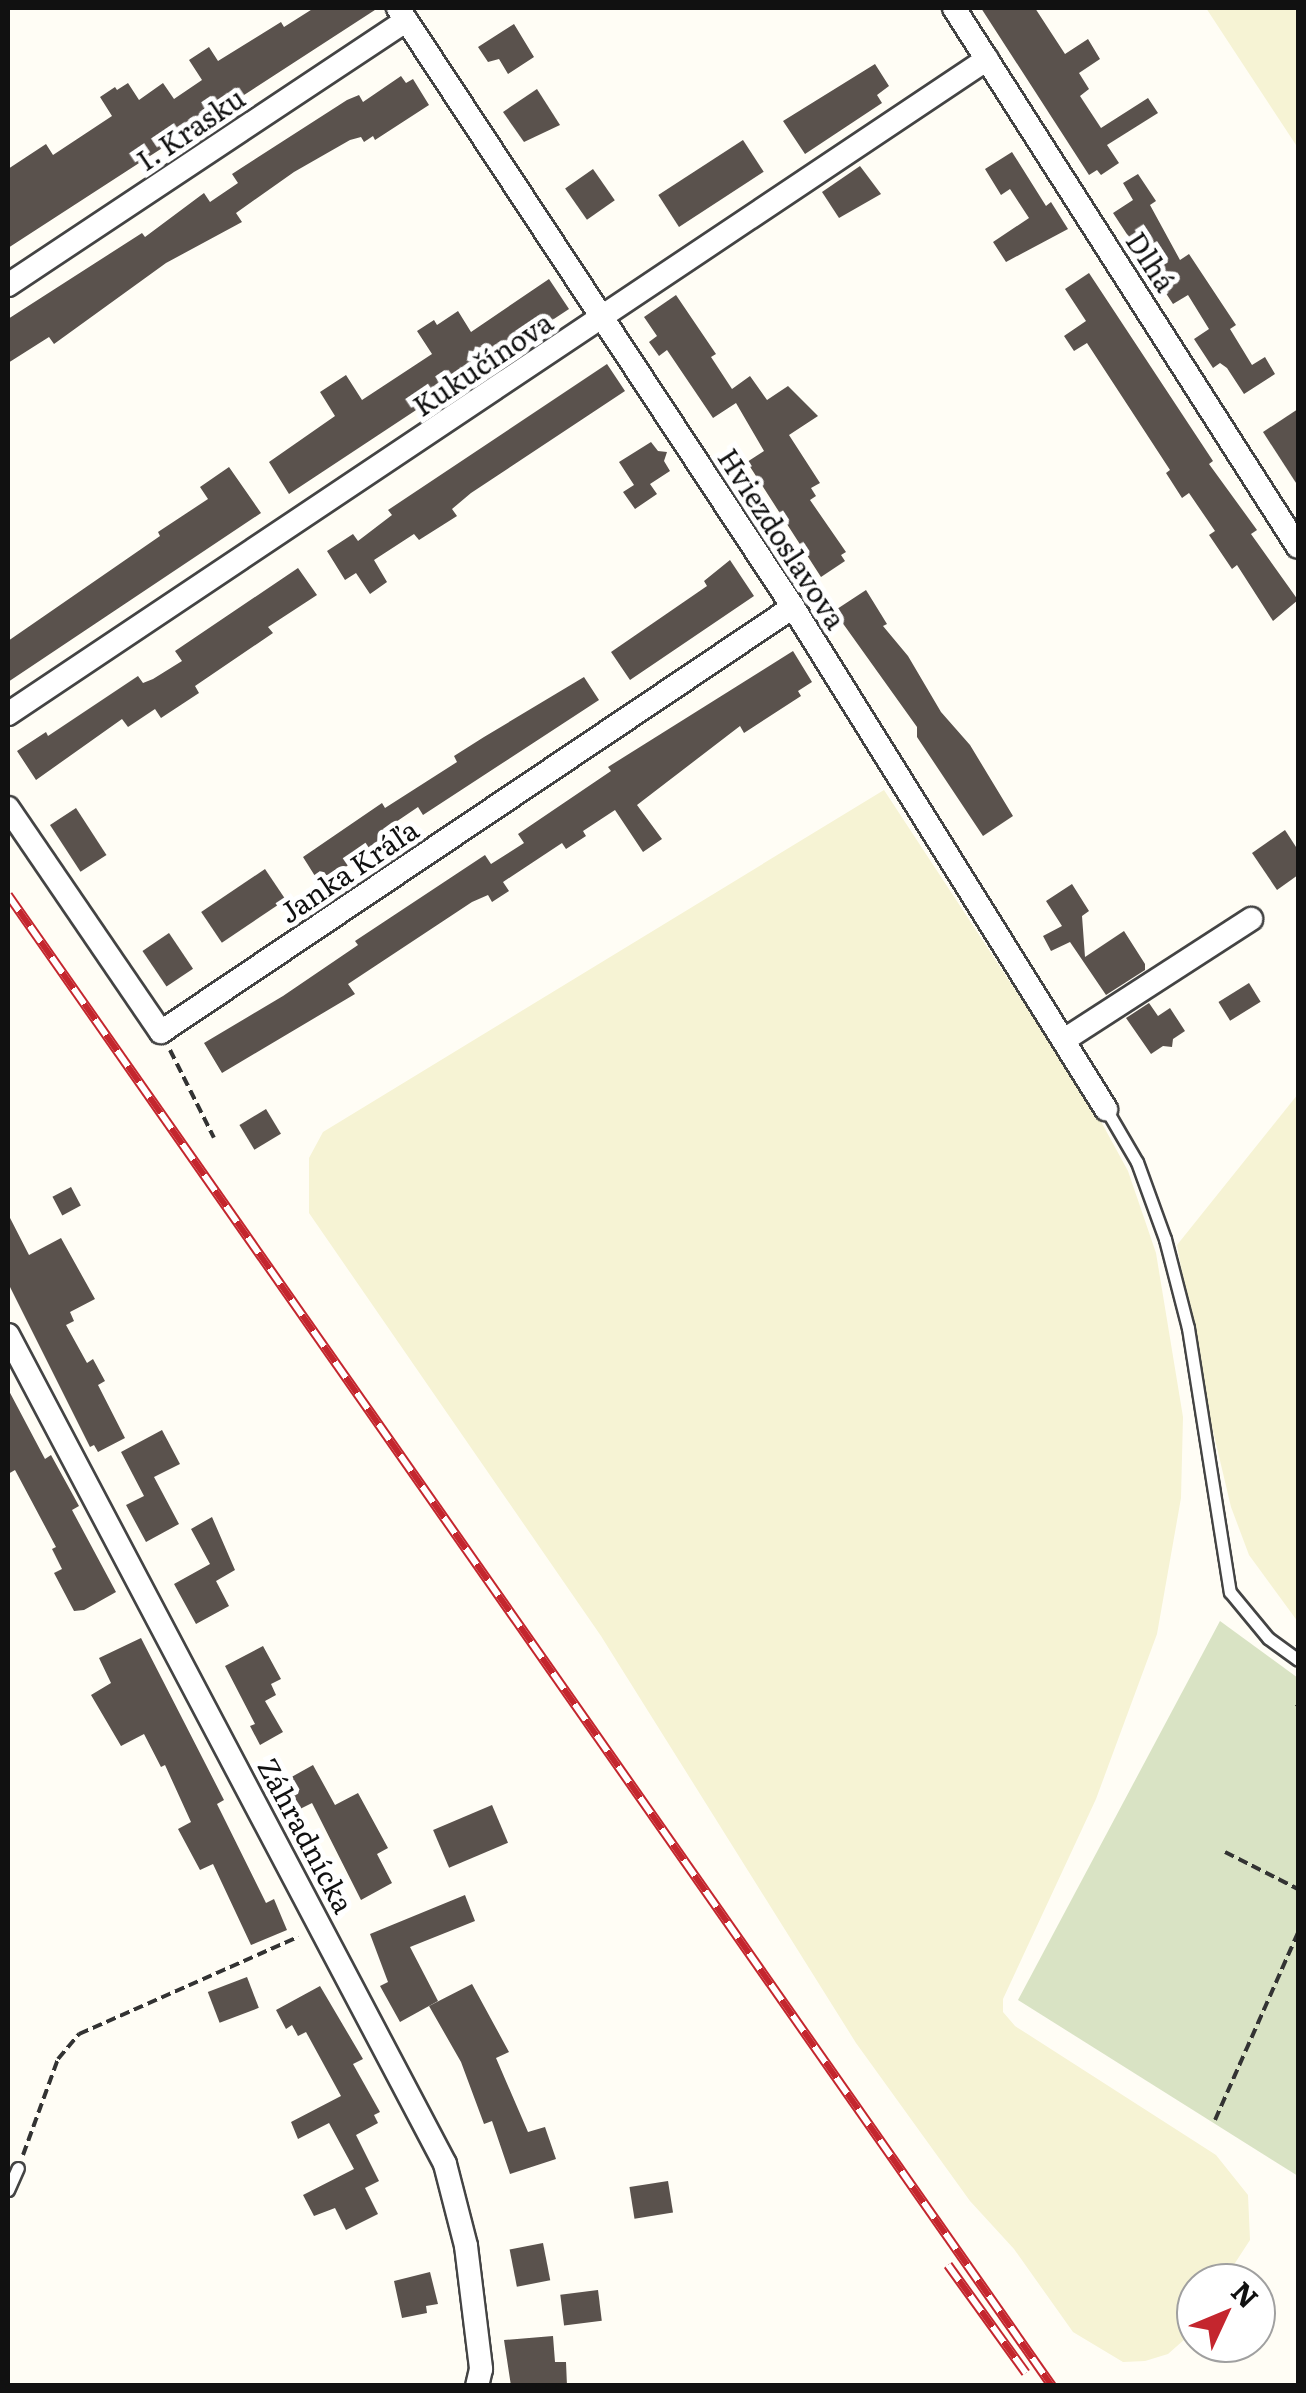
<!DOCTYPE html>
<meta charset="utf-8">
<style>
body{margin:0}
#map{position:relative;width:1306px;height:2393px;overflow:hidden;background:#fffdf5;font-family:Literata,serif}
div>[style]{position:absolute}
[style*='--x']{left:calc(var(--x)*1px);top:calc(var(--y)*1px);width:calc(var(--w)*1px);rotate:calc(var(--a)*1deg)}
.farmland>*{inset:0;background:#f6f3d4}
.cemetery>*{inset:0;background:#d9e3c4}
.building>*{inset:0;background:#5a524d;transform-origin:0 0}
.path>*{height:4px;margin-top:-2px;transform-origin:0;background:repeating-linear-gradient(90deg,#333 0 10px,transparent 0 15px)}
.roads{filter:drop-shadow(2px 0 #444) drop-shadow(-2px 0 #444) drop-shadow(0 2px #444) drop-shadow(0 -2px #444)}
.lane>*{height:11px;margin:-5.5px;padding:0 5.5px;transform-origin:5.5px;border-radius:5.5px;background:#fff}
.street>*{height:22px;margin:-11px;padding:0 11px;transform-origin:11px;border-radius:11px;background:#fff}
.rail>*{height:10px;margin-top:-5px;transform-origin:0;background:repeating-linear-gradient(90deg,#fff 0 19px,#c4262e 0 38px);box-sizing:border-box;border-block:2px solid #c4262e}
span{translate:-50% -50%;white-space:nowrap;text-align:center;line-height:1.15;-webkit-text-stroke:10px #fff;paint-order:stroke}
.street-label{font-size:28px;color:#111}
.frame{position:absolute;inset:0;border:10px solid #111;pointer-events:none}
.north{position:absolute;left:1176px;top:2263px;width:100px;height:100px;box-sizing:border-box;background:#fff;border:2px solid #a0a0a0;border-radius:50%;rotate:46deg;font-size:28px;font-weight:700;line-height:40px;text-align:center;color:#111}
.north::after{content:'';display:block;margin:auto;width:35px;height:45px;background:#c4262e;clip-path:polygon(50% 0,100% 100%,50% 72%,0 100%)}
</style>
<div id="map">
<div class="farmland">
<div style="clip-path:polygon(1206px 8px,1298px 8px,1298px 148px)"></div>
<div style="clip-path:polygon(884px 790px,1098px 1116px,1128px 1171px,1156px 1253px,1183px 1417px,1181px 1498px,1157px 1634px,1096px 1799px,1003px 1999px,1003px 2012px,1015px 2026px,1216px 2155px,1248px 2195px,1250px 2240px,1222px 2283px,1196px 2283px,1196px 2322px,1185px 2339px,1168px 2354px,1145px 2361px,1123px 2362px,1073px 2332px,1014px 2249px,970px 2201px,856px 2043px,601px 1636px,309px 1213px,309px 1158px,323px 1132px)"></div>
<div style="clip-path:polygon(1298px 1094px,1298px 1622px,1249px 1555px,1231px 1507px,1204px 1393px,1177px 1245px)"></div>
</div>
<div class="cemetery">
<div style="clip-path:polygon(1220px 1621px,1298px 1678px,1298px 2176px,1018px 2000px)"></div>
</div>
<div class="building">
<div style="clip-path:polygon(314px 8px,378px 8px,8px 248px,8px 169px,46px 144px,53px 155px,112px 116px,100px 97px,115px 87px,117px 90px,128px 83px,139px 100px,163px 83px,174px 99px,202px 80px,189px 60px,209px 47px,218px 61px,281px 22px,284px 27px)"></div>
<div style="clip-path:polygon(981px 8px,1035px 8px,1065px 54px,1088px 39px,1100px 59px,1079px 73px,1089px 89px,1080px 96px,1101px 128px,1148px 98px,1158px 113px,1107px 145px,1119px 163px,1101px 175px,1097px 170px,1089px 175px)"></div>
<div style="clip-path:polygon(514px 24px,534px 57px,508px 74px,499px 59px,488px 62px,478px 47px)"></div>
<div style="clip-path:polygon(875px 64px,889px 86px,877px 95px,882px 103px,805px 154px,783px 121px)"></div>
<div style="clip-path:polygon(401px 76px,406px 83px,413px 79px,429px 105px,375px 140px,373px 136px,364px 142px,361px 137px,350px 140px,294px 172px,236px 213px,242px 222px,166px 263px,54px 344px,49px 337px,8px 363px,8px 319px,142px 233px,145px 237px,204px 193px,210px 202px,238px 183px,232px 174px,347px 100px,359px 95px,363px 102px)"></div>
<div style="clip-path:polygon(537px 89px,560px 125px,524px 142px,503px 112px)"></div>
<div style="left:743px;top:140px;width:38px;height:101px;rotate:57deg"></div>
<div style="clip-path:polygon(1012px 152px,1046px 206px,1051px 202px,1068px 229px,1006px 262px,993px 242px,1029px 218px,1010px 189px,1001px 195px,985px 169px)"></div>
<div style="clip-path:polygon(860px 166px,881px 194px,839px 218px,822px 192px)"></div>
<div style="left:593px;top:169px;width:38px;height:34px;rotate:55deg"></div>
<div style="clip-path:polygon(1138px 174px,1156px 201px,1150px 205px,1180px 260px,1189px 254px,1236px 325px,1230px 329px,1252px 365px,1265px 357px,1275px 374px,1244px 394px,1227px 368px,1220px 363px,1213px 368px,1194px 339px,1209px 329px,1188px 295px,1173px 304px,1113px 213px,1133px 200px,1123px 183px)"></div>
<div style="clip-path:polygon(1089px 273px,1213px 461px,1209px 464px,1257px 530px,1251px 534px,1298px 600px,1273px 621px,1237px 565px,1232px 569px,1209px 535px,1215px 531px,1189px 493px,1182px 498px,1166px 473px,1170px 470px,1087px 343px,1074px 351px,1064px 336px,1086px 321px,1065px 289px)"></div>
<div style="clip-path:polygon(549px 279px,569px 309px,289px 494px,269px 462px,335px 416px,320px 392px,346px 375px,362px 400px,432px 354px,417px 331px,434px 320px,437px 325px,458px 311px,471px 332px)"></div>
<div style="clip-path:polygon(676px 295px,716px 354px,711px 357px,732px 389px,750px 376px,767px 400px,788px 386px,818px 416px,789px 435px,820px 483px,811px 488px,816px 496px,810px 500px,846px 552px,841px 555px,845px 561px,821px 577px,747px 462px,764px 451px,736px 403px,713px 418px,667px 350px,659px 356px,649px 342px,657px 336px,644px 317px)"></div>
<div style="clip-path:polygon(607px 364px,625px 391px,471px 493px,452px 509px,457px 516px,419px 540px,414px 534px,374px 560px,387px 582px,370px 594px,356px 573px,345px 580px,327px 551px,353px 534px,358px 541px,392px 515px,388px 510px)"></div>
<div style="clip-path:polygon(1298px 409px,1298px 486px,1263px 432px)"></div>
<div style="clip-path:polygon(651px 442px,658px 451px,667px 452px,664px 461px,670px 471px,650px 484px,657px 494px,635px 509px,623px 492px,634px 485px,619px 462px)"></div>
<div style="clip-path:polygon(229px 467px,261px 513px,8px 682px,8px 641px,160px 536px,158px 532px,208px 499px,200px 487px)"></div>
<div style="clip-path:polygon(730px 560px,754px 596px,630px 680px,611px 652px,707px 586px,704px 581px)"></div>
<div style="clip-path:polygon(298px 568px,317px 595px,268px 627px,273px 633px,195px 686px,199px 693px,161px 718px,155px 709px,128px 727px,122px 719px,36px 780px,17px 751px,46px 732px,48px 736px,138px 676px,143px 683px,153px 679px,182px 661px,175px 651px)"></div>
<div style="clip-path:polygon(866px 590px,887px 624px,883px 626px,908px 656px,941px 712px,970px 745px,1013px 816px,983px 836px,917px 737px,917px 727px,834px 611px)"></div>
<div style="clip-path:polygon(793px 651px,812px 682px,798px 691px,801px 696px,744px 733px,740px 726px,637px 805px,662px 839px,643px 852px,615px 810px,583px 831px,586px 836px,566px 849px,562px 843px,503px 882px,509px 891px,492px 902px,488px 895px,472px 902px,348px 984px,355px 994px,222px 1073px,204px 1043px,283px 996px,358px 945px,355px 941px,485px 855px,491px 864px,524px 843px,518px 834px,611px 771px,608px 767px)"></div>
<div style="clip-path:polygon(584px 677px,599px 700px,423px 815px,418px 807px,387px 828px,392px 836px,320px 884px,303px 857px,382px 803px,385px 808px,457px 762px,454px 756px,484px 737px)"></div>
<div style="left:76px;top:808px;width:56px;height:31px;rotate:57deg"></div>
<div style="clip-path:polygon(1285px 830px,1298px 850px,1298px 875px,1277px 890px,1252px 853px)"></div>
<div style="left:265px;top:869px;width:37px;height:77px;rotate:56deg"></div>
<div style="clip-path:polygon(1072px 884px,1089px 911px,1082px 916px,1085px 957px,1124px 931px,1145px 964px,1145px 970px,1106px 995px,1070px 942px,1051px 951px,1043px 936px,1062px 926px,1046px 901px)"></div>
<div style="left:169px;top:933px;width:43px;height:32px;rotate:56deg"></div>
<div style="left:1249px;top:983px;width:22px;height:36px;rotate:58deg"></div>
<div style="clip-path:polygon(1149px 1003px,1158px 1016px,1170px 1008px,1185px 1031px,1173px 1039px,1172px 1047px,1163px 1046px,1151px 1054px,1126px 1018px)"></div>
<div style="left:266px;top:1109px;width:29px;height:31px;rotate:59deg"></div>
<div style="left:71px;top:1187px;width:21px;height:21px;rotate:62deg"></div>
<div style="clip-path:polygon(8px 1214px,29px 1255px,61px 1238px,95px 1299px,70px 1312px,74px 1321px,66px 1325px,87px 1363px,93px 1359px,105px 1381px,98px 1385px,125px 1438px,98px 1452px,94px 1445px,90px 1447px,8px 1283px)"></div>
<div style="clip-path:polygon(8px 1389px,45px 1459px,51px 1455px,79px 1506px,72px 1510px,116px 1592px,84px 1610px,74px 1611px,54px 1573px,62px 1569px,52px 1549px,56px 1547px,15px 1470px,8px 1474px)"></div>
<div style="clip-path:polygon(162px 1430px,180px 1464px,154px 1477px,179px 1524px,146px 1542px,126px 1505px,144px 1496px,121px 1452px)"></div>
<div style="clip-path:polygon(212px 1517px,235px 1570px,216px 1581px,229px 1606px,196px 1624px,174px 1584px,210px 1564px,191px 1529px)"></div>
<div style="clip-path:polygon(141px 1638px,224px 1800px,217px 1804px,266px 1903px,274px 1899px,287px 1930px,251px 1945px,213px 1864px,200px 1870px,178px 1829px,191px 1822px,165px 1765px,161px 1767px,144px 1734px,121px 1746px,91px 1695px,111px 1683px,99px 1658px)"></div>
<div style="clip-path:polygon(263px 1646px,281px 1679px,271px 1684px,276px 1695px,265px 1701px,283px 1732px,260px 1745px,250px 1726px,255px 1724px,225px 1666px)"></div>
<div style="clip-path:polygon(313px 1765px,335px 1805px,358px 1793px,388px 1848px,377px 1854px,392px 1883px,361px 1900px,312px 1803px,294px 1812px,279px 1784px)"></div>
<div style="left:492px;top:1805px;width:41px;height:64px;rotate:67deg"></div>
<div style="clip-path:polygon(465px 1895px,475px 1921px,410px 1947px,438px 2001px,400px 2022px,380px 1986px,388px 1982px,370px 1934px)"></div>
<div style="left:247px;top:1977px;width:33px;height:42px;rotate:69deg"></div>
<div style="clip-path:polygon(472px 1984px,509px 2052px,496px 2058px,528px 2132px,545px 2127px,556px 2159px,510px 2174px,492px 2121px,484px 2124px,461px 2062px,429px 2006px)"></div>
<div style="clip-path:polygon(320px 1986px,363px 2059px,353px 2064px,380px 2112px,374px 2115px,378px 2123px,356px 2135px,379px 2181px,365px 2188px,378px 2214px,346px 2230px,335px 2208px,314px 2216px,303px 2195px,354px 2169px,329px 2123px,298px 2139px,291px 2122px,341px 2096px,306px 2032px,298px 2036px,292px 2025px,286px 2029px,276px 2010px)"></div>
<div style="left:668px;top:2181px;width:32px;height:39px;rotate:81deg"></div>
<div style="left:543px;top:2243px;width:38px;height:34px;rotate:79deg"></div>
<div style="clip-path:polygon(430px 2272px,438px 2304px,426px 2306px,427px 2313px,402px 2318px,394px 2281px)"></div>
<div style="left:598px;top:2290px;width:31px;height:38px;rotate:83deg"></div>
<div style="clip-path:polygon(553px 2336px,555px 2362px,566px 2362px,567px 2386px,511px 2386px,504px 2340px)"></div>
</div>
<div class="path">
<div style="--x:170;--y:1050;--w:98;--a:63.4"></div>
<div style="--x:1296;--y:1704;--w:2;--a:27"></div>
<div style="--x:1225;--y:1852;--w:82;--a:26.9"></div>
<div style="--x:1215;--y:2120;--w:205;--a:-66.1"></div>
<div style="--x:23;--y:2155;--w:102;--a:-70"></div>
<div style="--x:58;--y:2059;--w:33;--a:-50"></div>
<div style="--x:79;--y:2034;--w:240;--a:-23.9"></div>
</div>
<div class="roads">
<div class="lane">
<div style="--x:1106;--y:1109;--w:61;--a:59.7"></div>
<div style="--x:1137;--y:1162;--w:82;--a:70"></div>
<div style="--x:1165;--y:1239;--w:92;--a:75.5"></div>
<div style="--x:1188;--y:1328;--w:267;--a:81"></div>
<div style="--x:1230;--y:1592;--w:60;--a:50.4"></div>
<div style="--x:1268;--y:1638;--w:37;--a:36"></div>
<div style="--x:8;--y:2190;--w:24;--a:-66"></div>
</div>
<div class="street">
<div style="--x:398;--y:8;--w:718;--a:56.6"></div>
<div style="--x:793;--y:607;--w:592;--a:58.06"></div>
<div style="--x:954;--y:8;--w:639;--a:57.45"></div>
<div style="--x:8;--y:285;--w:478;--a:-33.6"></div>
<div style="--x:8;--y:714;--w:1178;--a:-33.78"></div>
<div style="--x:8;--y:808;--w:271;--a:55.7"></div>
<div style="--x:161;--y:1032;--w:762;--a:-33.92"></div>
<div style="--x:1064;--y:1040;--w:223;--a:-32.9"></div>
<div style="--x:8;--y:1335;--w:937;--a:62.2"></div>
<div style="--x:445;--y:2164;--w:85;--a:75.6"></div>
<div style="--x:466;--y:2246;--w:124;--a:83"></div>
<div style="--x:481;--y:2369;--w:17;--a:103"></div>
</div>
</div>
<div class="rail">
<div style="--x:8;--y:895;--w:1820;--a:55"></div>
<div style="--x:948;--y:2265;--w:133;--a:54.2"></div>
</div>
<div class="street-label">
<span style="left:190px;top:128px;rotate:-34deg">I. Krasku</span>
<span style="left:1152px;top:261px;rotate:57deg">Dlhá</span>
<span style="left:482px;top:363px;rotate:-34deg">Kukučínova</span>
<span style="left:783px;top:538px;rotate:57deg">Hviezdoslavova</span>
<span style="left:348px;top:870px;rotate:-34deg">Janka Kráľa</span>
<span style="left:307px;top:1835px;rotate:62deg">Záhradnícka</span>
</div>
<div class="frame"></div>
<div class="north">N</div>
</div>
